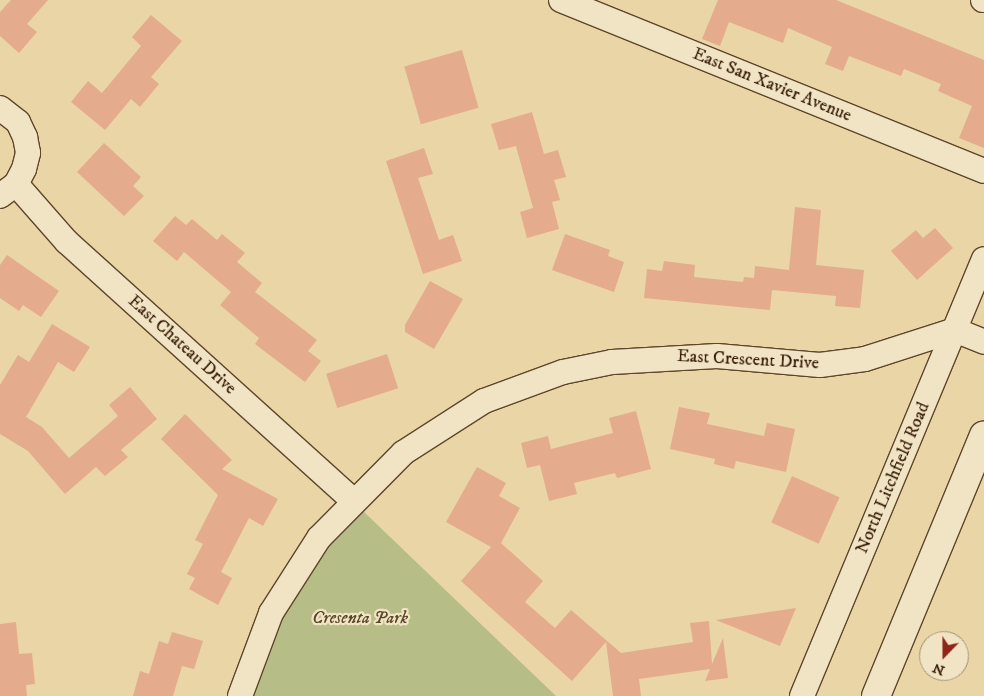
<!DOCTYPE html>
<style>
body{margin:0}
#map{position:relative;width:984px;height:696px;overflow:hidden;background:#e9d5a6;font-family:"IM FELL DW Pica",serif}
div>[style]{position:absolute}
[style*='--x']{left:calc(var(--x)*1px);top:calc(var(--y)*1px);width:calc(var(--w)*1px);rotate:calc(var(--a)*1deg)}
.green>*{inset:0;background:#b6bd87}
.building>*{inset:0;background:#e4ac8c;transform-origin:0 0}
.roads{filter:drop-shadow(1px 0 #5f462a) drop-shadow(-1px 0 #5f462a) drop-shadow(0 1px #5f462a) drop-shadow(0 -1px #5f462a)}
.minor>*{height:24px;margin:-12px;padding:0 12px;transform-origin:12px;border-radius:12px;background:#f1e4c5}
.secondary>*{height:28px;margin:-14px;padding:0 14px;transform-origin:14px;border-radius:14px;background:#f1e4c5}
span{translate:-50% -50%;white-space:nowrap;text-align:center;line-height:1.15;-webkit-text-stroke:4.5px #f1e4c5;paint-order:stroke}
.street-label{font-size:18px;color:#311600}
.park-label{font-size:18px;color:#594828;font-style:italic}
.north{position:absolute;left:919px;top:631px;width:50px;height:50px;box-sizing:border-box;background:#f1e4c5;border:1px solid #a49276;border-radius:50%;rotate:202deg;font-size:14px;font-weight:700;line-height:20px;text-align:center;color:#311600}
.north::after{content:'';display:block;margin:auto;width:18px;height:22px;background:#8f2418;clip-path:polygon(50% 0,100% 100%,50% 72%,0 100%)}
</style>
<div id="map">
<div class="green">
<div style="clip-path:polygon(354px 501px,364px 512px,556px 696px,240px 696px,250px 663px)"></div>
</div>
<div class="building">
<div style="clip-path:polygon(11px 0,48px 0,27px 24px,37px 32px,19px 53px,0 36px,0 12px)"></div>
<div style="clip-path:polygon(718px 0,836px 0,984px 60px,984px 148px,959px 138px,972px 106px,938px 91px,941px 84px,904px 69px,901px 76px,849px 56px,843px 71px,825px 64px,832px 47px,788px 28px,783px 43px,729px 22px,720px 46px,702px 39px)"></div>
<div style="clip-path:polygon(151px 15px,182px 41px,151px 77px,159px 84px,140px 107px,131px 99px,105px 130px,71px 102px,88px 81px,102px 93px,141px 46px,132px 37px)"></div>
<div style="left:462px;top:50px;width:60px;height:60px;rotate:74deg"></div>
<div style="clip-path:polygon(532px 112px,544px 154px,558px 150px,566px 177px,554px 180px,560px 200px,552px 202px,559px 229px,527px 238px,520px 212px,533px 208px,516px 146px,499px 150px,491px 124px)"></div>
<div style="clip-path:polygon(104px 143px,141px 177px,133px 186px,144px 196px,124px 216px,77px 172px)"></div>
<div style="clip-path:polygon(424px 148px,433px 174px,418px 178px,439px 240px,453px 235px,462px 261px,423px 274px,386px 161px)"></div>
<div style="clip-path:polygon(795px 207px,821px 210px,816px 265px,864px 270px,860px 308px,835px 306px,836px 296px,772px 290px,770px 310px,644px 298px,647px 269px,662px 271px,664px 261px,695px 265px,694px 277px,743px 282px,744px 277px,754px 278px,755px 266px,789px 270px)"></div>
<div style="clip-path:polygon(175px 216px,186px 225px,192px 219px,217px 240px,222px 234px,245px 253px,237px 262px,262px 283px,255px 292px,317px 340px,308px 351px,321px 361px,305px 382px,255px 344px,259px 338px,220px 305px,231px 292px,184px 252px,177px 261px,153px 241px)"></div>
<div style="clip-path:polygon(935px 228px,953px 248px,917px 280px,891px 251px,916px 230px,923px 238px)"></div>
<div style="clip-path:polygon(565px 234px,610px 250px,608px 256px,624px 262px,614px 292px,552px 270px)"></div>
<div style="clip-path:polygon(7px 255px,59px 291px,41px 317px,23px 305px,19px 311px,0 298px,0 265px)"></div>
<div style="clip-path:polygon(430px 281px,463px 299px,434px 349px,405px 332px,405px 325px)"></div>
<div style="clip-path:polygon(52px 324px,90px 347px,74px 372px,58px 362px,26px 417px,42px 427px,69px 458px,118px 416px,109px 405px,130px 387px,157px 419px,121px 450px,128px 457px,105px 476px,96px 467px,65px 494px,28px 451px,0 434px,0 385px,18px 355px,29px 362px)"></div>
<div style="left:387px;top:354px;width:36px;height:64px;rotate:72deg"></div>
<div style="clip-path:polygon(679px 407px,710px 413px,707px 424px,764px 436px,767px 423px,795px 429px,786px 472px,736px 461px,734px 469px,714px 464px,715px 459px,670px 449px)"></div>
<div style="clip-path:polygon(636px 411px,651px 469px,617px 478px,615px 473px,574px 483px,577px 494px,549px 501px,540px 465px,527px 468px,521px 443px,548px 436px,551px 449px,613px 433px,609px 418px)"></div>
<div style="clip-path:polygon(185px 414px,232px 460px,222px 469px,278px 499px,263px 526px,249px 518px,221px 572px,232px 578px,218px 605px,189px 589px,195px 578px,187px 574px,203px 544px,195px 540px,218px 495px,161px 439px)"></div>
<div style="clip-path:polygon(477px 467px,506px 483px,499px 496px,520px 508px,501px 543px,543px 581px,525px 602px,555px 628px,571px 610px,621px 653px,693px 642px,690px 623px,709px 621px,712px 664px,723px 638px,728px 678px,705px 681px,710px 669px,639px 679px,641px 696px,613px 696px,606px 642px,572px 681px,461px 581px,491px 547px,446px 522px)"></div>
<div style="left:792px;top:476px;width:52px;height:51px;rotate:24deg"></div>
<div style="clip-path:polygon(796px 608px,780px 646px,716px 620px)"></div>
<div style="clip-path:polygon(16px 622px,19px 654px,32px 653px,35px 684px,26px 685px,27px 696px,0 696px,0 624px)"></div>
<div style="clip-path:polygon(172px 632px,203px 641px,194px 669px,182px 666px,173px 696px,133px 696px,140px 671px,149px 674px,159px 641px,168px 644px)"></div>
</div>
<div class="roads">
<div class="minor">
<div style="--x:561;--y:0;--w:456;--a:22"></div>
<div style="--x:983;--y:0;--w:1;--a:0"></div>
<div style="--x:0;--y:108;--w:23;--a:38"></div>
<div style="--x:18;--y:122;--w:17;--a:65"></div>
<div style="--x:25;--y:137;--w:16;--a:79"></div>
<div style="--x:28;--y:153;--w:16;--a:104"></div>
<div style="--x:24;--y:169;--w:17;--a:118"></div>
<div style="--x:16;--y:184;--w:20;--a:143"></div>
<div style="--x:16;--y:184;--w:77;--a:48.7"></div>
<div style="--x:67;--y:242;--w:387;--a:42.1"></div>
<div style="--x:240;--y:696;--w:89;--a:-69.5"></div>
<div style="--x:271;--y:613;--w:89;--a:-57.4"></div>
<div style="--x:319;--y:538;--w:120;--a:-45.3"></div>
<div style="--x:403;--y:453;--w:96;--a:-32.7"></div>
<div style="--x:484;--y:401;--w:84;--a:-20.2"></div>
<div style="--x:563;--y:372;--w:50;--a:-11.5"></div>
<div style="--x:612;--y:362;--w:105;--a:-3.3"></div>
<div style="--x:717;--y:356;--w:103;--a:5"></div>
<div style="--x:820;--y:365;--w:45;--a:-7.6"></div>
<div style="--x:865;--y:359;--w:95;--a:-17.9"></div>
<div style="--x:955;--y:330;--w:31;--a:22"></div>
<div style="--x:802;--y:696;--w:473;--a:-67.4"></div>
</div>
<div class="secondary">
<div style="--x:876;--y:696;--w:282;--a:-67.5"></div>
</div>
</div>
<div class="street-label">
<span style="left:772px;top:85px;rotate:22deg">East San Xavier Avenue</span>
<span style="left:182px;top:345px;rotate:42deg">East Chateau Drive</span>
<span style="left:748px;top:360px;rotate:3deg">East Crescent Drive</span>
<span style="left:893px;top:478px;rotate:-67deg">North Litchfield Road</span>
</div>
<div class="park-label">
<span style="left:360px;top:618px">Cresenta Park</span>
</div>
<div class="north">N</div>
</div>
